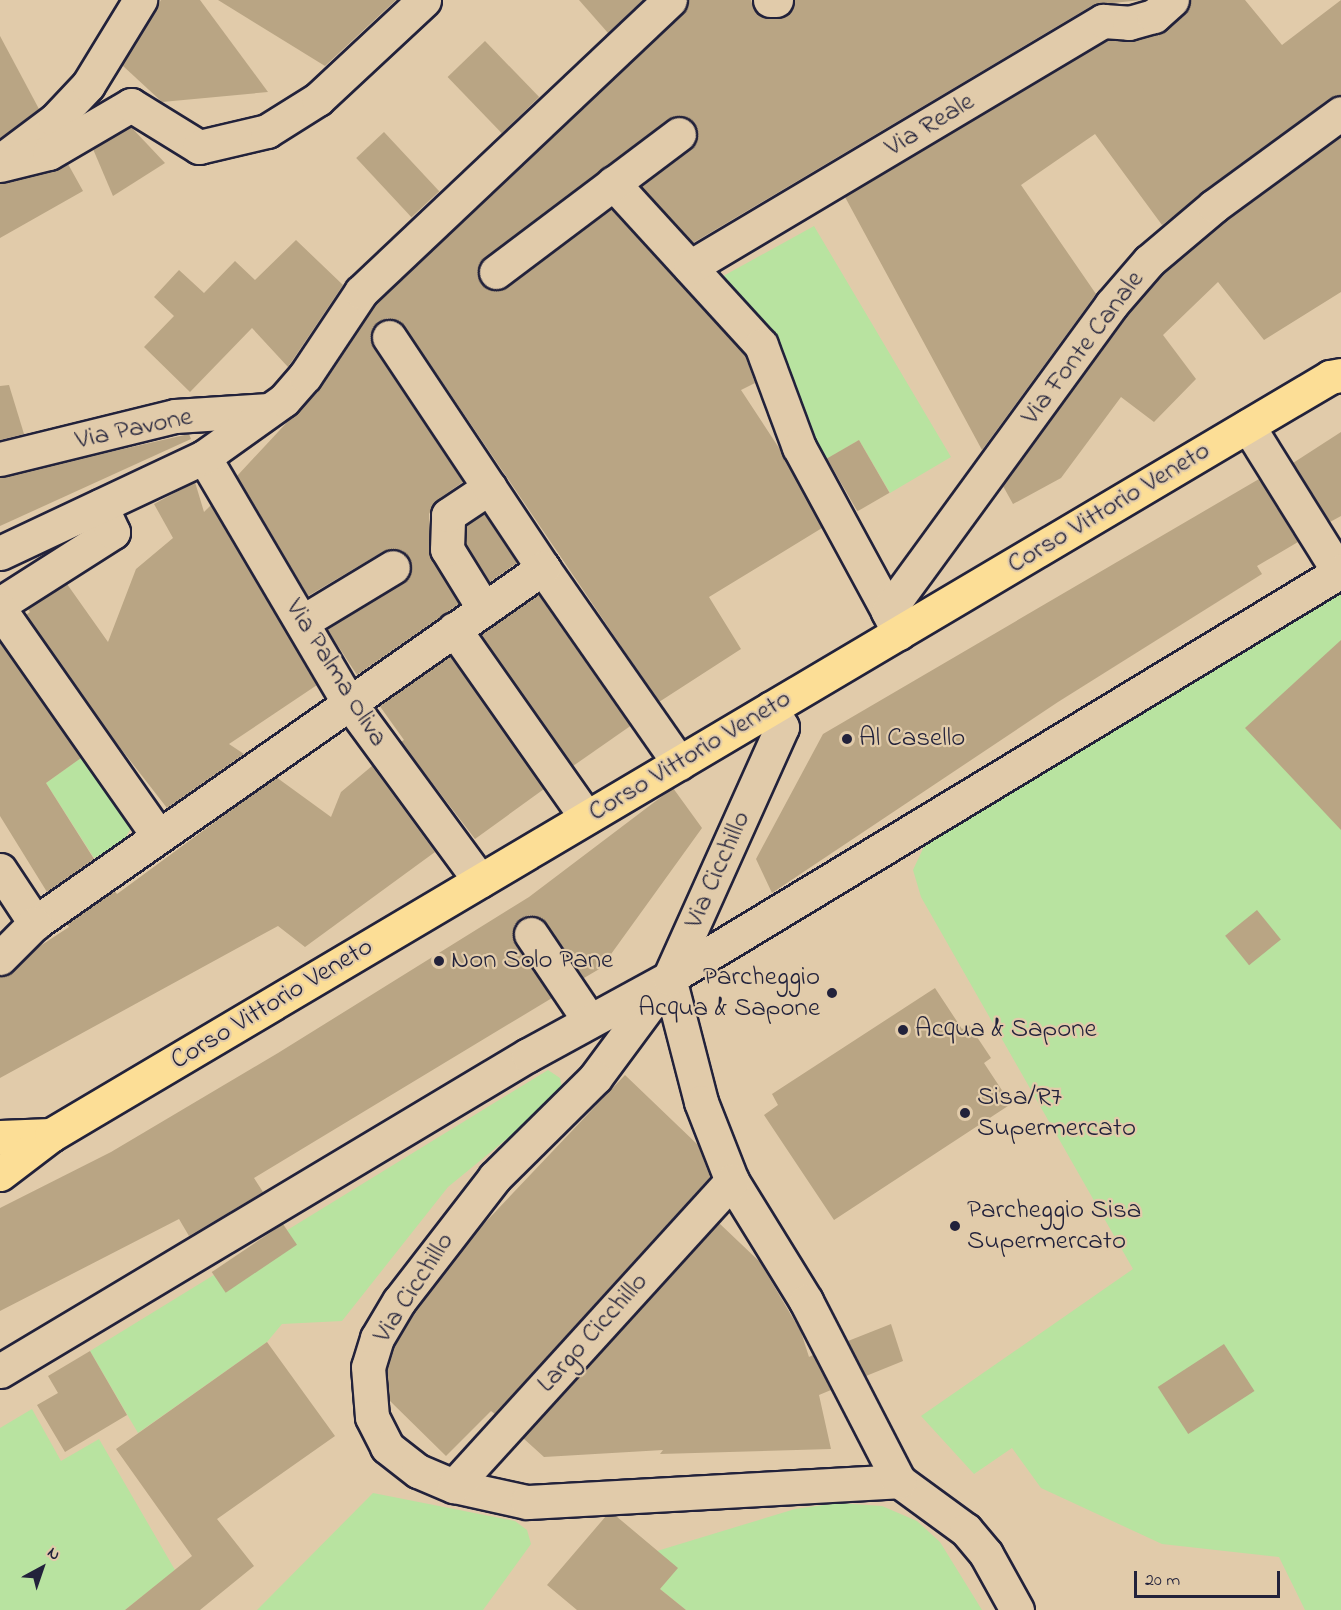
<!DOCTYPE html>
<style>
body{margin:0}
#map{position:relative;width:1341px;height:1610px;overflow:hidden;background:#e1cbaa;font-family:"Indie Flower",sans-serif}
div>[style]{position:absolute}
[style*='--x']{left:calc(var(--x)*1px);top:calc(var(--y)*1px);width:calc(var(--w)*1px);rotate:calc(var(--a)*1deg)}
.green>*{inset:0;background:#b8e3a0}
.building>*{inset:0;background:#b9a584;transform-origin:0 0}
.roads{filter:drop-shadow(2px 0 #22223b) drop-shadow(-2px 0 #22223b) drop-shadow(0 2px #22223b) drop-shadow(0 -2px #22223b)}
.pedestrian>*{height:33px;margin:-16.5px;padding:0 16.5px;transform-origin:16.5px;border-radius:16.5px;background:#e1cbaa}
.minor>*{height:33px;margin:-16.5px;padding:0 16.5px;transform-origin:16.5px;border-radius:16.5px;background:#e1cbaa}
.primary>*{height:33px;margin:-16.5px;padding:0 16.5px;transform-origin:16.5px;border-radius:16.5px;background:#fcde96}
.dots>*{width:16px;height:16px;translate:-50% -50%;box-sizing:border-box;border:3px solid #e1cbaa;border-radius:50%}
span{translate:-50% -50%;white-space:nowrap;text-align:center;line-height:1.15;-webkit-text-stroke:4.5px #e1cbaa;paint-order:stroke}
.street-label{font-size:27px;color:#22223b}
.poi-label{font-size:27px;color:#22223b}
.left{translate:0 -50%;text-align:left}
.right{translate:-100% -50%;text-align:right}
.north{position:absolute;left:12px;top:1538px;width:60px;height:60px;-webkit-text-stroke:4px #e1cbaa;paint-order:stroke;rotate:40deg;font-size:16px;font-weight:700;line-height:24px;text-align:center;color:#22223b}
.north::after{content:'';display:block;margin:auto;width:21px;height:27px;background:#22223b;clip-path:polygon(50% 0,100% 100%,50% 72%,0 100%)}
.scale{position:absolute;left:1134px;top:1571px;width:146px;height:27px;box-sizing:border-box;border:3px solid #22223b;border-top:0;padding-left:8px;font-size:18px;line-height:21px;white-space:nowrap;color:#22223b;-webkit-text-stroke:4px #e1cbaa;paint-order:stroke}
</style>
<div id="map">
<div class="green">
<div style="clip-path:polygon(814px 226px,951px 457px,890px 493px,859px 440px,815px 466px,716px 280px)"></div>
<div style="clip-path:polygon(1341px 571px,1341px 1610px,1305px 1610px,1279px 1557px,1162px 1544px,1041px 1488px,1012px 1448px,974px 1474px,921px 1416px,1133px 1269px,921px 897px,913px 870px,928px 838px)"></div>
<div style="clip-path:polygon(89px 752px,133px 825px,121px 845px,94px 858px,46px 783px)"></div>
<div style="clip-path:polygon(548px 1070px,560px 1078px,563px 1093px,448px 1187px,342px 1321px,282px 1324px,267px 1342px,138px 1433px,90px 1351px)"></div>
<div style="clip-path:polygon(32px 1409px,61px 1461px,99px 1439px,175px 1570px,125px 1610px,0 1610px,0 1428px)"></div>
<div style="clip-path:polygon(373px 1493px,515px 1521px,527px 1530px,531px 1544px,483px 1610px,257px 1610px)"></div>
<div style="clip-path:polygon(838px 1503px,882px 1506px,917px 1521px,940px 1542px,982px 1610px,686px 1610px,660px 1589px,677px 1568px,657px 1551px,795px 1509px)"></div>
</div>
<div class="building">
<div style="clip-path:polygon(161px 0,200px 0,268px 92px,162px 102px,122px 65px)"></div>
<div style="clip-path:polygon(218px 0,396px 0,325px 66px)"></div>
<div style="clip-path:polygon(579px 0,643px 0,608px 33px)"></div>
<div style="clip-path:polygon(688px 0,751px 0,754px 10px,770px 19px,786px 16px,795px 0,1142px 0,1093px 5px,693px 243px,641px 186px,696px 142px,694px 123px,676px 116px,479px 264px,481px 284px,489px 289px,507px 287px,611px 209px,745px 355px,755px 383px,741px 390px,779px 448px,822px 528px,709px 597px,741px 649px,659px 702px,405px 327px,388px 318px,378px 322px,370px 338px,373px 347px,463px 482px,437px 500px,429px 514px,431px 558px,459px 604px,357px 675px,327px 629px,403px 583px,410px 576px,409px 558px,402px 550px,384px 551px,308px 596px,237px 476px,319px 388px,375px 304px,683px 14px)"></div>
<div style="clip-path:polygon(1190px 0,1245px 0,1282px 45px,1341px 0,1341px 95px,1330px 98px,1162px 225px,1095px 134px,1021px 185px,1096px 294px,982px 450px,845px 197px,1107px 40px,1134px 41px,1166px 30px,1185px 14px)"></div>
<div style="clip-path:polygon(0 36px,39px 109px,0 138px)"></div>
<div style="left:485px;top:41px;width:78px;height:52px;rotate:46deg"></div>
<div style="clip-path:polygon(131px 127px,165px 163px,113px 196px,93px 149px)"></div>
<div style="left:384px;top:132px;width:81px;height:38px;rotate:47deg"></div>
<div style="clip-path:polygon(1341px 136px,1341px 292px,1264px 340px,1218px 282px,1163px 335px,1196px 379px,1154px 422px,1121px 397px,1061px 478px,1013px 504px,1003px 486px,1126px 317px,1162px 274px,1226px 221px)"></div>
<div style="clip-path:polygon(68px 164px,83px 191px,0 238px,0 183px,53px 171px)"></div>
<div style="clip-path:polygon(296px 240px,343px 285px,288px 367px,252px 328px,190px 392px,144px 347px,174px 316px,154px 297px,179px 270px,204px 293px,235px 261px,255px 280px)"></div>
<div style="clip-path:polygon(9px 385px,24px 434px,0 440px,0 386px)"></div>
<div style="clip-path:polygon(1341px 432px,1341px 516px,1330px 522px,1293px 463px)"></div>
<div style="clip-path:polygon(189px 434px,191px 439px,0 526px,0 477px)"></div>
<div style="left:859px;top:440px;width:61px;height:37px;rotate:60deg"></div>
<div style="clip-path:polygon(1259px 479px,1298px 542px,1257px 566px,1262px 574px,1058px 702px,772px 893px,756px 859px,823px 734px)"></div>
<div style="clip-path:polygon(195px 482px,204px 512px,211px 505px,317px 685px,229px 744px,244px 754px,167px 808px,111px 736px,26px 615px,30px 612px,28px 609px,67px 584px,108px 642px,136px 569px,173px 538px,154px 504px)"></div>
<div style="clip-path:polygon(484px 513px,517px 563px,490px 582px,466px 544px,466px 525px)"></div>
<div style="left:538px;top:594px;width:161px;height:70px;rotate:55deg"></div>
<div style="clip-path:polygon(1341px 640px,1341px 830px,1245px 728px)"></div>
<div style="clip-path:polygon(0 643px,81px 758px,46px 783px,94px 859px,47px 892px,0 816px)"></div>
<div style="clip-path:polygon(450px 656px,544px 789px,475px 839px,401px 742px,404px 740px,379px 705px)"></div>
<div style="clip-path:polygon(372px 766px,435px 852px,305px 947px,278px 926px,0 1078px,0 976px,13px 972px,37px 948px,69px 927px,67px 924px,114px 890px,117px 894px,276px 777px,331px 817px,341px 792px)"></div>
<div style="clip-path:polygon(673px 788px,702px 828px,601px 968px,584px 978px,546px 923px,530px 915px,521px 918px,514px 926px,515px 944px,552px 998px,254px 1178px,263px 1192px,189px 1236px,179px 1219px,0 1311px,0 1208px,111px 1152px,278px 1053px,529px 897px)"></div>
<div style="left:1257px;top:910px;width:38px;height:41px;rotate:51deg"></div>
<div style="clip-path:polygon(935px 988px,962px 1029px,969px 1025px,991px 1058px,984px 1063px,1011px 1104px,834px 1220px,764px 1115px,778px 1105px,772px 1094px)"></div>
<div style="clip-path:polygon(625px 1075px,698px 1145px,710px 1177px,495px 1414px,491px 1411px,446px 1456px,389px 1400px,387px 1369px,394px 1346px,415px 1312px,478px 1230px)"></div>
<div style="clip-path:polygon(719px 1223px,760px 1262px,801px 1332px,809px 1357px,813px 1355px,831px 1390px,819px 1395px,831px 1449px,660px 1454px,663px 1450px,544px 1457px,523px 1438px)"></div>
<div style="left:283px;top:1224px;width:25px;height:86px;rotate:56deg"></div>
<div style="clip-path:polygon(891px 1324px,903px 1361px,866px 1376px,848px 1341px)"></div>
<div style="clip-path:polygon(267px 1342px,335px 1436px,217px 1519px,254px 1566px,200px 1610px,125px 1610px,192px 1556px,116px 1449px)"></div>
<div style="left:1224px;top:1344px;width:56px;height:79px;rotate:57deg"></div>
<div style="clip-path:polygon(90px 1351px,127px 1415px,65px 1452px,37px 1405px,58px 1393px,48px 1376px)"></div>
<div style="clip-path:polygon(606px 1516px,616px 1516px,678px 1568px,660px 1589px,686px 1610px,577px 1610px,547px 1585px)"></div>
</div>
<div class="roads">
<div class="pedestrian">
<div style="--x:0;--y:604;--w:134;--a:-32.5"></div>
<div style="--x:113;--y:532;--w:29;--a:-115"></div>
<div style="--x:484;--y:609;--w:70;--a:-121.7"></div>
<div style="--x:447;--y:549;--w:34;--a:-88"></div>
<div style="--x:448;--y:515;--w:50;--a:-33.7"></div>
<div style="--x:302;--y:622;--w:106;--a:-31.1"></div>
</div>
<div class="minor">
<div style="--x:770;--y:0;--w:6;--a:0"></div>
<div style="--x:7;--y:156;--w:60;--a:-36.9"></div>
<div style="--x:55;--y:120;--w:48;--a:-46.7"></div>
<div style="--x:88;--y:85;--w:100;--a:-58.5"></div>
<div style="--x:0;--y:165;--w:50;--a:-13.8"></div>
<div style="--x:49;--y:153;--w:95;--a:-30.3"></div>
<div style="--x:131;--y:105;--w:80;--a:31.7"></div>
<div style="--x:199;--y:147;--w:70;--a:-13.2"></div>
<div style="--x:267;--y:131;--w:60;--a:-32.1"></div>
<div style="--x:318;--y:99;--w:145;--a:-43"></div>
<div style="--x:613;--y:183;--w:219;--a:47.6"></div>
<div style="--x:761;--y:345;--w:109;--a:69.6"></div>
<div style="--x:799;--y:447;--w:187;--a:61.5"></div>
<div style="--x:690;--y:267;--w:481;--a:-30.8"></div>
<div style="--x:1103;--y:21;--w:26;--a:4"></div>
<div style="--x:1129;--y:23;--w:26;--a:-16"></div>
<div style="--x:1154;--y:16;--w:24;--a:-42"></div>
<div style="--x:496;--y:272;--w:229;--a:-37"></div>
<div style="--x:389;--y:337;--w:278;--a:56.3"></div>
<div style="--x:543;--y:568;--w:238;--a:55.1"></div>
<div style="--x:1248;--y:426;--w:172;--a:58.1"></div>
<div style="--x:204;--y:457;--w:283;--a:59.5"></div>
<div style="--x:348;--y:701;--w:223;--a:53.7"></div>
<div style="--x:0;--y:459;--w:180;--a:-13.8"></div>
<div style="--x:175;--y:416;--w:94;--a:-3.7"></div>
<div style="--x:0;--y:553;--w:225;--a:-25.2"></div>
<div style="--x:204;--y:457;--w:98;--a:-35.5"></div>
<div style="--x:284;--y:400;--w:32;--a:-49"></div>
<div style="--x:305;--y:376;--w:101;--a:-56.3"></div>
<div style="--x:361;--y:292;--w:425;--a:-43.4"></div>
<div style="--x:0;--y:610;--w:276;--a:55"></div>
<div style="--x:454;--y:629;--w:230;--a:54.9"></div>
<div style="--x:899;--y:633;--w:25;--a:-117"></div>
<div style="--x:888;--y:611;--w:379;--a:-53.9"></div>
<div style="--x:1111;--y:305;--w:58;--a:-49.2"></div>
<div style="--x:1149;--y:261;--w:85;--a:-40.2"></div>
<div style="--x:1214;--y:206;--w:157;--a:-36.2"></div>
<div style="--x:771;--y:708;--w:22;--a:60"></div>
<div style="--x:782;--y:727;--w:275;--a:114.2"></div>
<div style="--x:669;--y:978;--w:124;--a:126.5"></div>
<div style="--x:595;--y:1078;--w:141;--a:135.3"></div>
<div style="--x:495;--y:1177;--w:157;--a:127.7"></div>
<div style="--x:399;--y:1301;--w:43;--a:120.7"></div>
<div style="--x:377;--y:1338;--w:30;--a:107"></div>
<div style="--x:368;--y:1367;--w:50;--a:85.4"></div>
<div style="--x:372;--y:1417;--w:34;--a:63"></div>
<div style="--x:387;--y:1447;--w:39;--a:38"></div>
<div style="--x:418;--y:1471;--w:39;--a:23"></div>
<div style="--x:454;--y:1486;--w:75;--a:12.4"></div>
<div style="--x:527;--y:1502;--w:373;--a:-3.2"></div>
<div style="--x:899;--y:1481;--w:83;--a:36.2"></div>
<div style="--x:966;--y:1530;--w:31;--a:50"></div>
<div style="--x:986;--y:1554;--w:64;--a:61"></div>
<div style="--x:0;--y:870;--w:64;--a:56.6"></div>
<div style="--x:35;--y:923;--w:620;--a:-34.95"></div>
<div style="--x:531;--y:934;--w:104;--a:56"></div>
<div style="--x:0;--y:958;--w:49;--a:-45"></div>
<div style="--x:669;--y:978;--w:128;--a:75.5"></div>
<div style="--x:701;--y:1102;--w:85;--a:68.6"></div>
<div style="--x:732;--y:1181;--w:141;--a:58.3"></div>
<div style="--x:806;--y:1301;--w:203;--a:62.7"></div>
<div style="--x:0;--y:1371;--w:615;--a:-30.9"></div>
<div style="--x:528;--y:1055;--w:161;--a:-28.6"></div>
<div style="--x:669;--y:978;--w:786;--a:-31.2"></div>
<div style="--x:454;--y:1486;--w:413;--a:-47.7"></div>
</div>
<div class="primary">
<div style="--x:0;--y:1137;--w:51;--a:-2.2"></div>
<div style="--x:0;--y:1174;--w:64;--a:-37.4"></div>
<div style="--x:51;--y:1135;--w:1487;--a:-30.65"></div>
<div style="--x:1330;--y:377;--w:11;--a:-10"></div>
</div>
</div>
<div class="dots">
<div style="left:847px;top:739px;background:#22223b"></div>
<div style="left:439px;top:961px;background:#22223b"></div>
<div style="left:832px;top:993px;background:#22223b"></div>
<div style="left:903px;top:1030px;background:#22223b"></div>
<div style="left:965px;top:1113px;background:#22223b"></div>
<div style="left:955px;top:1226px;background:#22223b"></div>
</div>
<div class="street-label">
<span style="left:930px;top:125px;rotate:-31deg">Via Reale</span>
<span style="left:1083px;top:348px;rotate:-53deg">Via Fonte Canale</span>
<span style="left:134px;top:429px;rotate:-12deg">Via Pavone</span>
<span style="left:1109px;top:508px;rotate:-31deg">Corso Vittorio Veneto</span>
<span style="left:336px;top:673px;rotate:58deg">Via Palma Oliva</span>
<span style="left:690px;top:756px;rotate:-31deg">Corso Vittorio Veneto</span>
<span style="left:718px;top:870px;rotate:-66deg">Via Cicchillo</span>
<span style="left:272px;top:1004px;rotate:-31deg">Corso Vittorio Veneto</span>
<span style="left:414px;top:1288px;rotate:-57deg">Via Cicchillo</span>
<span style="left:593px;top:1333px;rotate:-48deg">Largo Cicchillo</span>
</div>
<div class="poi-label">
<span class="left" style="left:859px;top:739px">Al Casello</span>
<span class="left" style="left:451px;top:961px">Non Solo Pane</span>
<span class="right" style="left:820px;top:993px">Parcheggio<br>Acqua &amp; Sapone</span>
<span class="left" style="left:915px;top:1030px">Acqua &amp; Sapone</span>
<span class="left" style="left:977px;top:1113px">Sisa/R7<br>Supermercato</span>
<span class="left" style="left:967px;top:1226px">Parcheggio Sisa<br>Supermercato</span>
</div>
<div class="north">N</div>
<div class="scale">20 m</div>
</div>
